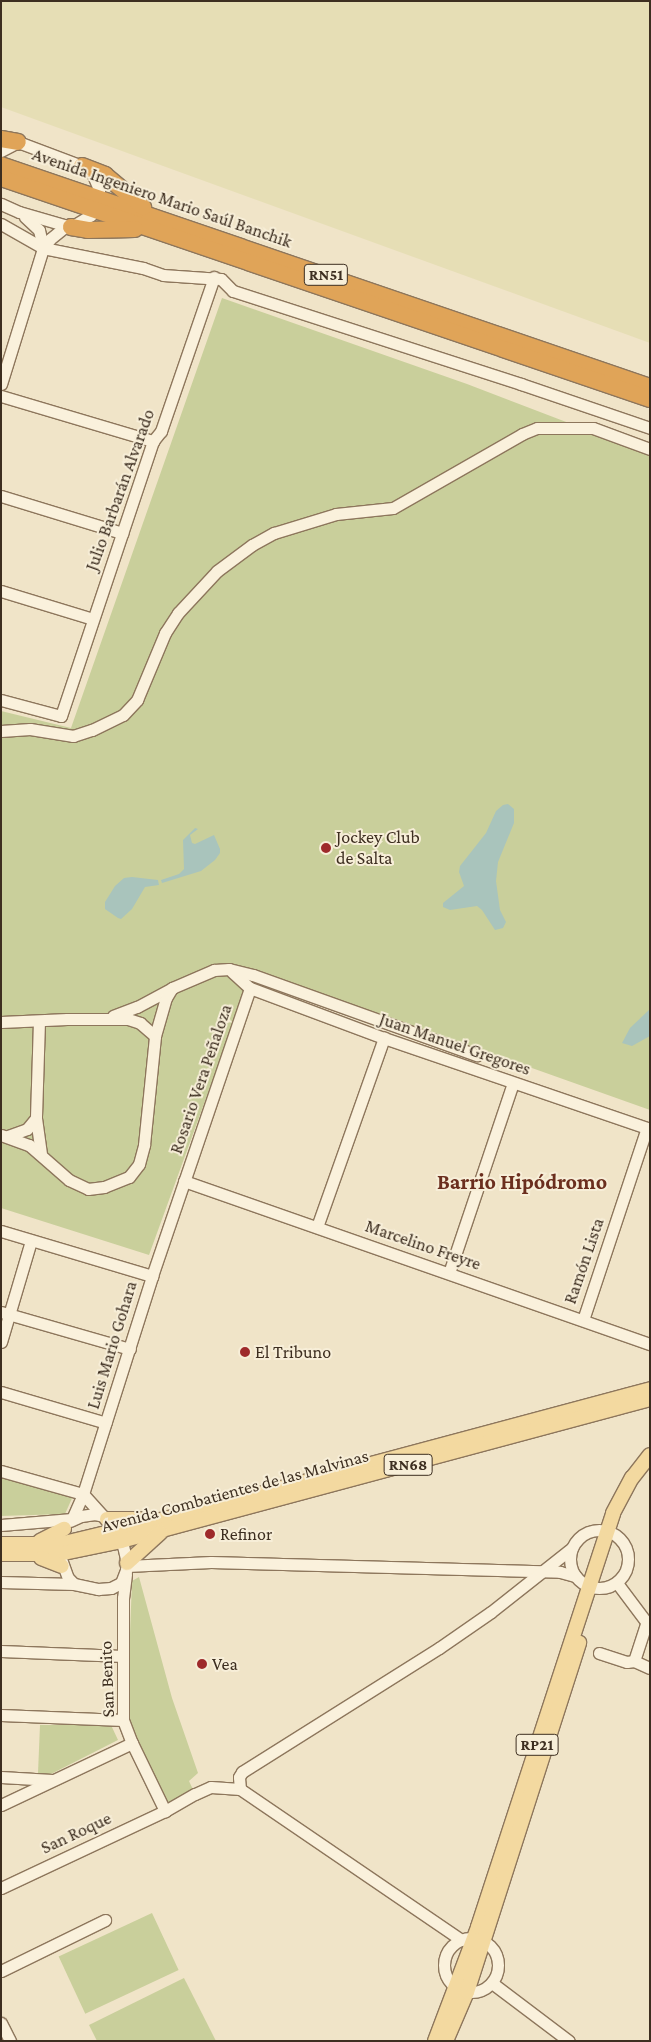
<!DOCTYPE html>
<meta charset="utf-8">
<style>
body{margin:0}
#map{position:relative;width:651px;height:2042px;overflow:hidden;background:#f0e4c8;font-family:"Crimson Pro",serif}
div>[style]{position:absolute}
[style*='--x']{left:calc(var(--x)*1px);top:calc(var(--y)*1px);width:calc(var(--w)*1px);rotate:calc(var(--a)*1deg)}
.farmland>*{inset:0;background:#e6deb5}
.green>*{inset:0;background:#c9cf9b;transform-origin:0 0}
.water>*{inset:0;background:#a9c4bc}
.roads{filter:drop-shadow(1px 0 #8d765c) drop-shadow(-1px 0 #8d765c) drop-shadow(0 1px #8d765c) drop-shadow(0 -1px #8d765c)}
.minor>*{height:11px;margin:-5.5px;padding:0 5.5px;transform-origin:5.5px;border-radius:5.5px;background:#faf1dc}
.minor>.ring{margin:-5.5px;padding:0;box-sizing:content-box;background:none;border:11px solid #faf1dc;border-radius:50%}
.major>*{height:14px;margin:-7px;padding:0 7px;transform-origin:7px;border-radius:7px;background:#f3d9a0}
.highway>*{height:16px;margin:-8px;padding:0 8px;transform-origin:8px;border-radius:8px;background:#e0a458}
.dots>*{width:14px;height:14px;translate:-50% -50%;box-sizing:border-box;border:2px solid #f7eed8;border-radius:50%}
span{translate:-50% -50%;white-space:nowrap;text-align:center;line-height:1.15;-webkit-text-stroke:4px #f7eed8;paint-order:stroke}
.shield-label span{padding:1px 4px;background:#f7eed8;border:1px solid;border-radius:4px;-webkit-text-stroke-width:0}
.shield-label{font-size:16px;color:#3d2e20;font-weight:700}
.street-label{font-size:18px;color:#3d2e20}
.poi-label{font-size:18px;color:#3d2e20}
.left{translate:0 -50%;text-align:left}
.district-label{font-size:22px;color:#6b2e1e;font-weight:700}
.frame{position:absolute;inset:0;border:2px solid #3d2e20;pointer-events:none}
</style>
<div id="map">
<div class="farmland">
<div style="clip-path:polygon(1px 1px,650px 1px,650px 343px,1px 107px)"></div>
</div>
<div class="green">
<div style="clip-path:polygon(222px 298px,467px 384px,650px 454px,650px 1110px,253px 969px,149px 1255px,1px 1208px,1px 711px,71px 728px)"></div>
<div style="clip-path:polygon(1px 1472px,73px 1496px,65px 1514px,1px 1516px)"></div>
<div style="clip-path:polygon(139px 1577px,172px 1698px,198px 1773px,189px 1781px,195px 1794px,165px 1811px,127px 1712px,132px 1581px)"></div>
<div style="clip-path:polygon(40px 1725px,111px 1725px,118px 1740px,49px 1775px,38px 1773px)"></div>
<div style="left:152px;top:1913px;width:63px;height:103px;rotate:65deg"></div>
<div style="clip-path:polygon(184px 1978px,216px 2041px,97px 2041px,89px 2025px)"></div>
</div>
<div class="water">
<div style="clip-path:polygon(508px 804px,514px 809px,514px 823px,498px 862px,496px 881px,500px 910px,506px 922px,503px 928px,495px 930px,482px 910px,477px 906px,450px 910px,443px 907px,443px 903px,464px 886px,459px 872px,460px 866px,486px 833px,496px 811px,503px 805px)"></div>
<div style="clip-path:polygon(195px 828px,198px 829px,190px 835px,192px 843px,195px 844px,214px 835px,220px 849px,220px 853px,215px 860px,201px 871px,162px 883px,161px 880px,179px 874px,184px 869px,183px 840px)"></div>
<div style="clip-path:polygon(132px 877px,158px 880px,159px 885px,145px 887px,132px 909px,121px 919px,118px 918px,105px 909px,105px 902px,115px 886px,124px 878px)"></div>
<div style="clip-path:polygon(650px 1009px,650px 1036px,632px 1046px,622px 1043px,630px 1028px)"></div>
</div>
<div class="roads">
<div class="minor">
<div style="--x:1;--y:151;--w:19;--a:-28"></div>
<div style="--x:18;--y:142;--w:68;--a:20.6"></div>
<div style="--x:82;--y:166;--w:14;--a:39"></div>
<div style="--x:93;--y:175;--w:15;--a:67"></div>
<div style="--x:99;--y:189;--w:8;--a:90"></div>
<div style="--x:99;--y:197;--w:20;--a:114"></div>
<div style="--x:91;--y:215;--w:23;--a:149"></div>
<div style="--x:71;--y:227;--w:54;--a:-163.9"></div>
<div style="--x:19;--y:212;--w:20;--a:-156"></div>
<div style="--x:25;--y:217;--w:19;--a:43"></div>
<div style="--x:39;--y:230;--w:18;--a:77"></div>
<div style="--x:1;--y:224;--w:48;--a:29.7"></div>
<div style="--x:43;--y:248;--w:102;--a:11.3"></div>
<div style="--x:143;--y:268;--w:21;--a:19"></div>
<div style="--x:163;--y:275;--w:58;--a:3.9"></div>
<div style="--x:221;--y:279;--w:17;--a:45"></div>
<div style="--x:233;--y:291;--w:303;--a:17.9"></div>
<div style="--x:521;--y:384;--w:136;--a:18.8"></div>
<div style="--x:1;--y:384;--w:142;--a:-72.8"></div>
<div style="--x:43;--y:248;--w:11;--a:-52"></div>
<div style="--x:50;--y:239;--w:21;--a:-39"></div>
<div style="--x:1;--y:396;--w:159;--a:16.5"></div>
<div style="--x:1;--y:496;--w:127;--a:17"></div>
<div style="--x:1;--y:591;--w:96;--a:16.9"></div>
<div style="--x:1;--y:700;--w:62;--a:14.9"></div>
<div style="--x:61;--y:716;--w:290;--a:-71.5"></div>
<div style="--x:153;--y:441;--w:13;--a:-51"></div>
<div style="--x:161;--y:431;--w:163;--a:-71"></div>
<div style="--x:1;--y:731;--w:29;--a:-4"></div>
<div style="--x:30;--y:729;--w:44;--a:9.2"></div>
<div style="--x:73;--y:736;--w:20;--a:-18"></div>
<div style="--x:92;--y:730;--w:34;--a:-26"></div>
<div style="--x:123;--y:715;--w:21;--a:-47"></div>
<div style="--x:137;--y:700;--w:73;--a:-67.3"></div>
<div style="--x:165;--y:633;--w:24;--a:-57"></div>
<div style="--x:178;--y:613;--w:57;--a:-47.1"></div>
<div style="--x:217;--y:571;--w:44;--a:-36.6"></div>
<div style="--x:252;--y:545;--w:25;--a:-29"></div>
<div style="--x:274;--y:533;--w:65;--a:-17"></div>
<div style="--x:336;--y:514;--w:57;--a:-6"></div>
<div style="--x:393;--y:508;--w:149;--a:-29.8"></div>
<div style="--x:522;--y:434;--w:16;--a:-22"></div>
<div style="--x:537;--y:428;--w:56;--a:0"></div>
<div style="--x:593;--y:428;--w:61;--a:20.2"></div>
<div style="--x:232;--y:972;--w:24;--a:42"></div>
<div style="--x:250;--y:988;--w:143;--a:20.5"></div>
<div style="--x:384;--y:1038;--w:281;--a:18.9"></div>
<div style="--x:113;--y:1016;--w:26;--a:-21"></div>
<div style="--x:137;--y:1007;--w:40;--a:-28"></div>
<div style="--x:39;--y:1021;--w:97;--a:91.8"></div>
<div style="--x:36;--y:1118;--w:35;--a:82"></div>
<div style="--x:1;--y:1022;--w:66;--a:-2.6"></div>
<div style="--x:67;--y:1019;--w:61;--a:0"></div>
<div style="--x:128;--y:1019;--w:13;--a:18"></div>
<div style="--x:140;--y:1023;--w:20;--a:41"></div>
<div style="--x:1;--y:1135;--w:30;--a:20"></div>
<div style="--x:29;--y:1145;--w:53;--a:41.2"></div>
<div style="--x:69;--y:1180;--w:21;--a:25"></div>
<div style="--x:88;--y:1189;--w:16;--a:-7"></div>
<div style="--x:104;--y:1187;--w:27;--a:-22"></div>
<div style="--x:129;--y:1177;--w:16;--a:-52"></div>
<div style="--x:139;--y:1164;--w:20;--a:-75"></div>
<div style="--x:144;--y:1145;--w:110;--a:-84.2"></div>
<div style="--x:155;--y:1036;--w:40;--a:-74"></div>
<div style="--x:166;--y:998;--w:12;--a:-59"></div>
<div style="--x:172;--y:988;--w:46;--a:-23.2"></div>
<div style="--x:214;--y:970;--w:15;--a:-4"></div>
<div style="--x:229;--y:969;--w:25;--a:14"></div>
<div style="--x:253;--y:975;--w:238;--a:19.7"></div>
<div style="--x:8;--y:1136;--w:20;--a:-20"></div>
<div style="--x:27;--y:1129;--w:14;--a:-51"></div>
<div style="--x:184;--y:1181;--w:494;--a:19.3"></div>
<div style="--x:317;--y:1227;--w:201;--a:-70.5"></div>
<div style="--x:1;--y:1231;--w:158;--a:16.6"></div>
<div style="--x:449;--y:1273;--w:200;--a:-71.4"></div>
<div style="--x:1;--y:1312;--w:134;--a:16"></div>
<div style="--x:583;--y:1320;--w:202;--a:-71.6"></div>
<div style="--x:1;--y:1342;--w:105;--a:-73.5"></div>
<div style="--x:1;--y:1392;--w:109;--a:16.4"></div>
<div style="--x:1;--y:1471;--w:85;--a:15.7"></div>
<div style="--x:83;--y:1494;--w:30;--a:48"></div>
<div style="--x:72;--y:1519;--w:27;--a:-66"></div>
<div style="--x:83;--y:1494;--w:229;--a:-72.4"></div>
<div style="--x:152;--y:1276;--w:304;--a:-71.2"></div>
<div style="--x:1;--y:1525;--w:71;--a:-4.8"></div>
<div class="ring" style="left:570px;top:1530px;width:47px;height:47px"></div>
<div style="--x:61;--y:1559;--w:20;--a:70"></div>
<div style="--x:68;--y:1578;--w:8;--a:45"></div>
<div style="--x:127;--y:1566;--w:84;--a:-2.7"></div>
<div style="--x:211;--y:1562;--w:349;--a:1.6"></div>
<div style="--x:560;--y:1572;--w:16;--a:15"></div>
<div style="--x:126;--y:1574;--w:24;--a:97"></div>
<div style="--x:123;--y:1598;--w:122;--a:90"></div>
<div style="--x:123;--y:1720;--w:25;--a:69"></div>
<div style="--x:132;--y:1743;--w:76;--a:64.1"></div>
<div style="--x:1;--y:1582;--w:73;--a:1.6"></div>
<div style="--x:74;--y:1584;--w:25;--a:12"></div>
<div style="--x:98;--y:1589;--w:13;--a:-4"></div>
<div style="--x:111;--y:1588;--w:11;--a:-27"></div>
<div style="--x:121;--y:1583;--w:14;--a:-69"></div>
<div style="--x:126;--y:1570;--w:7;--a:-82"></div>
<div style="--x:127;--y:1563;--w:17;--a:-103"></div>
<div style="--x:123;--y:1546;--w:25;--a:-117"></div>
<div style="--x:112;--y:1524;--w:12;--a:-138"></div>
<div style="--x:103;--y:1516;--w:8;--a:-166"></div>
<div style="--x:95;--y:1514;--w:14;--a:172"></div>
<div style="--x:81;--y:1516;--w:12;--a:156"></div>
<div style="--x:617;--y:1583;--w:55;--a:53.1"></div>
<div style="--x:1;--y:1651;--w:122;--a:2.3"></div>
<div style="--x:599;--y:1653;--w:29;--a:18"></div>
<div style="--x:627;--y:1662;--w:7;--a:-8"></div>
<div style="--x:634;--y:1661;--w:17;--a:24"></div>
<div style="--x:634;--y:1661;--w:40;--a:-72"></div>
<div style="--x:1;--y:1715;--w:122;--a:2.3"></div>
<div style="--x:1;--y:1777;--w:51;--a:3.4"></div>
<div style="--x:240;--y:1789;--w:268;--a:34.3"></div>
<div style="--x:1;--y:1805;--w:145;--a:-25.3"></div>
<div style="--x:1;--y:1888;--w:181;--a:-25.2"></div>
<div style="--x:165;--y:1811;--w:34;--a:-30"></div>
<div style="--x:195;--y:1794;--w:17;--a:-24"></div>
<div style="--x:211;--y:1787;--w:29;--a:4"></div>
<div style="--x:240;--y:1789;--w:12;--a:-95"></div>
<div style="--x:239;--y:1777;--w:6;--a:-59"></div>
<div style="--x:242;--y:1772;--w:233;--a:-32.2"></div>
<div style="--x:439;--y:1648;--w:63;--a:-34.7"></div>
<div style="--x:491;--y:1612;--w:103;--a:-38.3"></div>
<div class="ring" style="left:444px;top:1938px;width:43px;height:43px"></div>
<div style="--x:1;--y:1971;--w:116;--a:-26.1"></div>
<div style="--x:492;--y:1983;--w:96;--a:37"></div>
<div style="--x:1;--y:2023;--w:20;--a:63"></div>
</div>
<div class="major">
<div style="--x:107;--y:1519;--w:32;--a:0"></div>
<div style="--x:40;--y:1541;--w:27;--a:-27"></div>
<div style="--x:1;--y:1544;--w:59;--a:0"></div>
<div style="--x:60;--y:1544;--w:120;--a:-13.5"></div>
<div style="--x:177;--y:1516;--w:490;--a:-15"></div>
<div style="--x:1;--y:1554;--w:58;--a:0"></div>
<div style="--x:59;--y:1554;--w:63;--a:-11.8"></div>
<div style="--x:121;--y:1541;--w:548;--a:-15.03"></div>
<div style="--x:41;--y:1558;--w:22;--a:21"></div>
<div style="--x:127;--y:1563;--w:45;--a:-42.3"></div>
<div style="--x:435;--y:2041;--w:122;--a:-69.3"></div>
<div style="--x:478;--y:1927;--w:435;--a:-71.9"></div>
<div style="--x:613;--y:1513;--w:40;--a:-62"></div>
<div style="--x:632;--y:1478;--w:29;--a:-52"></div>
<div style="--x:446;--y:2041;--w:53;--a:-66.8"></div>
<div style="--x:467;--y:1992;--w:367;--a:-72.2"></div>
</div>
<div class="highway">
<div style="--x:1;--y:139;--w:17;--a:10"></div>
<div style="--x:1;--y:165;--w:686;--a:18.88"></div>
<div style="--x:82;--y:166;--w:25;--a:21"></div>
<div style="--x:105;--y:175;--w:50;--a:40.1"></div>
<div style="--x:1;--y:178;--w:686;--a:18.8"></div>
<div style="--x:71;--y:227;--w:17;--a:10"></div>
<div style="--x:88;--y:230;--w:47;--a:-1.2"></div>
</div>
</div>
<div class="dots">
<div style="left:326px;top:848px;background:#9e2a2b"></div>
<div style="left:245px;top:1352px;background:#9e2a2b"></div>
<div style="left:210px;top:1534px;background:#9e2a2b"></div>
<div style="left:202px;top:1664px;background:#9e2a2b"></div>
</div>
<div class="shield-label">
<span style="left:326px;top:275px">RN51</span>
<span style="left:408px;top:1465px">RN68</span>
<span style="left:537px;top:1745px">RP21</span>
</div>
<div class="street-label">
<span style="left:162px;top:198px;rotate:19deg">Avenida Ingeniero Mario Saúl Banchik</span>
<span style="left:120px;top:490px;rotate:-70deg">Julio Barbarán Alvarado</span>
<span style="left:455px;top:1044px;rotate:19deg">Juan Manuel Gregores</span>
<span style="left:201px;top:1079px;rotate:-71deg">Rosario Vera Peñaloza</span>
<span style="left:423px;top:1245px;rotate:19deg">Marcelino Freyre</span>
<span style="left:584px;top:1261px;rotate:-71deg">Ramón Lista</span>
<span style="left:112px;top:1345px;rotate:-73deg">Luis Mario Gohara</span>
<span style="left:235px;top:1491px;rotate:-15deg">Avenida Combatientes de las Malvinas</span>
<span style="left:107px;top:1679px;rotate:-92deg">San Benito</span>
<span style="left:76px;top:1833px;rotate:-25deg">San Roque</span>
</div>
<div class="poi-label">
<span class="left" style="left:336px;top:848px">Jockey Club<br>de Salta</span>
<span class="left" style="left:255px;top:1352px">El Tribuno</span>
<span class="left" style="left:220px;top:1534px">Refinor</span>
<span class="left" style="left:212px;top:1664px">Vea</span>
</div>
<div class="district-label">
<span style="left:522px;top:1182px">Barrio Hipódromo</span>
</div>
<div class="frame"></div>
</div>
